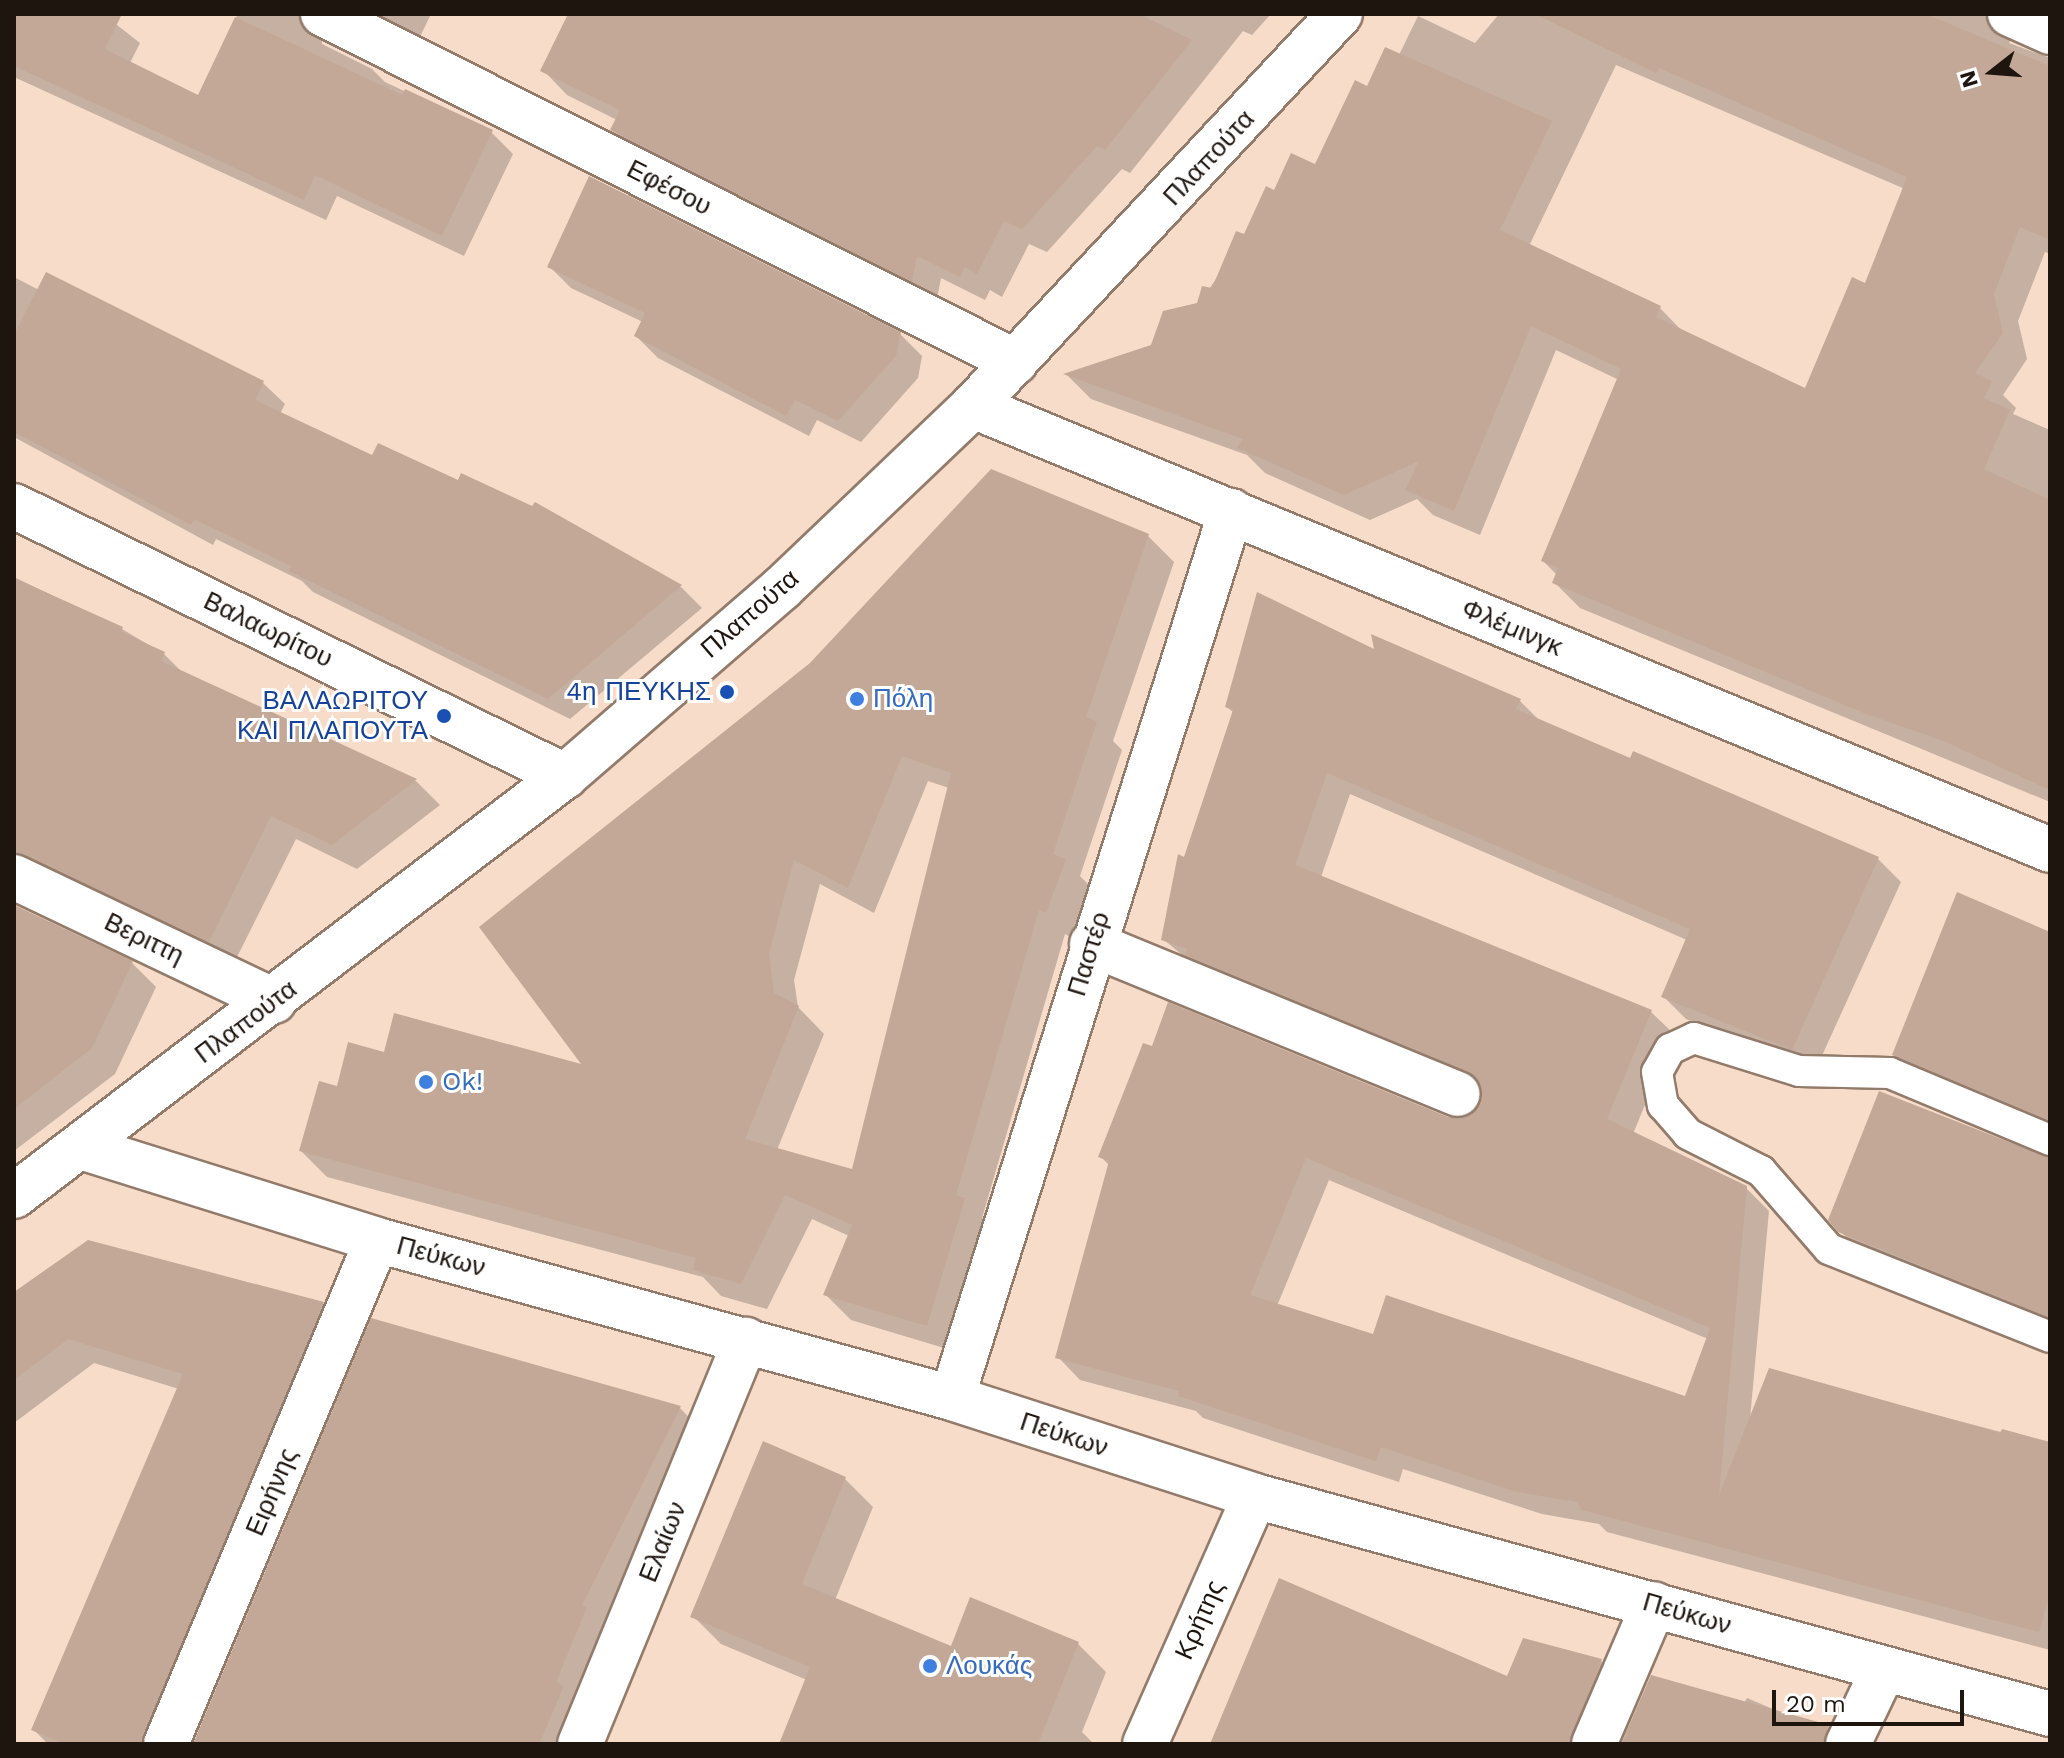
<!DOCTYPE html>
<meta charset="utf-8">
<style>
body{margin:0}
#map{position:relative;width:2064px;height:1758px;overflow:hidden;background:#f7dcca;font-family:"Work Sans",sans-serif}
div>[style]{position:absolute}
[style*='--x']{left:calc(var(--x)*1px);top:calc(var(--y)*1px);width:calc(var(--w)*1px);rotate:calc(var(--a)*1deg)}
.shadow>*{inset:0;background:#0003}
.building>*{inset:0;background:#c3a897}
.roads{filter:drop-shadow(2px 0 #937b6b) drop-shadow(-2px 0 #937b6b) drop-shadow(0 2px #937b6b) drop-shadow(0 -2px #937b6b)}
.service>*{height:30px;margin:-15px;padding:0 15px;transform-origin:15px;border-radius:15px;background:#fff}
.minor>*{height:44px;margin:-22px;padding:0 22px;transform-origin:22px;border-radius:22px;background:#fff}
.tertiary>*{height:44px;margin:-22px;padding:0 22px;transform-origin:22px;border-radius:22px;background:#fff}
.secondary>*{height:44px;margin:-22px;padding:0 22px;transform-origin:22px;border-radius:22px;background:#fff}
.dots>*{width:22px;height:22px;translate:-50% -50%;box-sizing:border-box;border:4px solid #fff;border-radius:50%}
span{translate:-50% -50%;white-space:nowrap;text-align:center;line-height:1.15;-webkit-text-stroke:6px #fff;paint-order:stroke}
.street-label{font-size:26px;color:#1e150f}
.transit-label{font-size:26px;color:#164399}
.right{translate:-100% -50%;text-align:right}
.shop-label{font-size:26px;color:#366cbe}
.left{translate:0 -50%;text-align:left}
.frame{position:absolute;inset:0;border:16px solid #1e150f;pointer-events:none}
.north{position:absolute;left:1952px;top:32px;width:80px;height:80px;-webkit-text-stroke:6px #fff;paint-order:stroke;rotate:253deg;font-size:22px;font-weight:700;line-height:32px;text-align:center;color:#1e150f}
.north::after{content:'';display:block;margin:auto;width:28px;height:36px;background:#1e150f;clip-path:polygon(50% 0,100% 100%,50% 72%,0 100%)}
.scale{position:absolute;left:1772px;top:1690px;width:192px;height:36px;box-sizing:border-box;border:4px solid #1e150f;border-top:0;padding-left:10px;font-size:24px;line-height:28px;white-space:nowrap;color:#1e150f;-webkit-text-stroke:6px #fff;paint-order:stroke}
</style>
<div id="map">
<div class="shadow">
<div style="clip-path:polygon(14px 14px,103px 14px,140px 43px,130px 63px,199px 97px,238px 14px,337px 14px,322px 24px,322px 44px,372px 69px,385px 82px,491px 132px,513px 154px,464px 256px,337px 196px,326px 220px,14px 77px)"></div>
<div style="clip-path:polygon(360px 14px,431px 14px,417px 43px)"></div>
<div style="clip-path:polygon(571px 14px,1271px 14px,1252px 35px,1243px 31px,1130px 173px,1122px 169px,1047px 252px,1029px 244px,1002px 297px,990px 290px,985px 300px,941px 278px,936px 304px,637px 154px,613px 130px,617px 120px,567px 95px,543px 70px)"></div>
<div style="clip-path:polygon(evenodd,1499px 14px,2034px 14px,2020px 19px,2009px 43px,2050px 58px,2050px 254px,2045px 252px,2018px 321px,2027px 359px,2003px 395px,2016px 408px,2013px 414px,2050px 430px,2050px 802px,1580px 608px,1554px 582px,1557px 575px,1543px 561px,1619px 380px,1556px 350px,1480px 535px,1433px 515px,1417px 499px,1370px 520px,1265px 473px,1247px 455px,1091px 399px,1067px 375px,1153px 346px,1199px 304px,1274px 193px,1316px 167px,1368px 88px,1399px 55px,1418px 16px,1475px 43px,1499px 14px,1616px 65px,1905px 189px,1866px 286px,1806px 390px,1684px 333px,1660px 308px,1529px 246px,1616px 65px)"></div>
<div style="clip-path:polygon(549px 266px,900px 334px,922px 356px,918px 378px,861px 442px,817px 420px,809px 436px,658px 358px,636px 336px,643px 322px,571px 288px)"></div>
<div style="clip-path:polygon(47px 275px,263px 383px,285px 404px,280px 414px,373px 458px,532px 509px,535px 504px,681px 587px,702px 608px,570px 719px,313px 592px,302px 581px,216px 539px,213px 545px,14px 437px,14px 277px,39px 290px)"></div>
<div style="clip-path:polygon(evenodd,1147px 535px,1174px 562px,1113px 741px,1122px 750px,1080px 876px,1091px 887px,1072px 938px,1065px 934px,982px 1218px,990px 1226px,954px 1351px,851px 1320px,825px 1294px,849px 1236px,812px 1219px,767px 1309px,721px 1296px,703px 1277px,327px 1177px,301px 1151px,338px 1088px,385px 1054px,586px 1068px,482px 928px,1147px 535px,928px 781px,949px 788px,854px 1172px,777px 1150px,824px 1034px,798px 1007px,794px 980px,820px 884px,874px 913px,928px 781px)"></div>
<div style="clip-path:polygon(14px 577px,122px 629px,164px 654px,183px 673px,416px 781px,440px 805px,357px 869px,296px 839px,233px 965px,14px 899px)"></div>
<div style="clip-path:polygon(evenodd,1377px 652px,1520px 701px,1541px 722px,1878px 859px,1901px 882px,1815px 1071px,1686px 1019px,1664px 997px,1687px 940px,1350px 794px,1321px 877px,1651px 1012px,1674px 1034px,1633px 1134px,1746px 1188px,1769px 1211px,1750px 1419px,1770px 1371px,2050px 1445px,2050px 1650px,1607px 1532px,1599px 1524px,1542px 1514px,1403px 1469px,1399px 1482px,1203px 1418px,1196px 1411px,1080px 1380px,1058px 1357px,1109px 1165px,1100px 1156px,1473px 1116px,1482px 1103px,1480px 1089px,1210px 978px,1163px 939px,1234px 713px,1227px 707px,1377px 652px,1329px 1180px,1708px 1339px,1686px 1398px,1374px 1336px,1277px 1306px,1329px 1180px)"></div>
<div style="clip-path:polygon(14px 907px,132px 963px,156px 987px,115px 1074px,14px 1151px)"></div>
<div style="clip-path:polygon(2050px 935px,2050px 1140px,1931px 1091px,1895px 1055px)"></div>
<div style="clip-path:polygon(2050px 1158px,2050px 1340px,1877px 1268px,1840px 1231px)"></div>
<div style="clip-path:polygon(14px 1294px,323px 1304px,348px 1329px,174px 1744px,48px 1744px,34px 1730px,179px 1389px,94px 1363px,14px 1423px)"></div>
<div style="clip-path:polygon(680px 1408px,704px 1433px,575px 1744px,195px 1744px)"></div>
<div style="clip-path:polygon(845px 1479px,873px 1507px,835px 1600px,953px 1648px,1078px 1644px,1106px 1672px,1082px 1732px,1094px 1744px,782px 1744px,807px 1680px,721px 1644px,693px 1616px)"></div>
<div style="clip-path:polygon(1601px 1661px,1628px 1688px,1605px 1744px,1212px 1744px)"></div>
<div style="clip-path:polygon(1747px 1698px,1820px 1729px,1834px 1744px,1623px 1744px,1744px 1703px)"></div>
</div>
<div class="building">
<div style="clip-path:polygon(14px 14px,122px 14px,105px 49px,198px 95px,235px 17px,402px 95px,405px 89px,493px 130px,442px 236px,315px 175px,304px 200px,14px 66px)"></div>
<div style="clip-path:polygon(568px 14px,1139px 14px,1192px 40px,1105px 150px,1097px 146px,1022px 229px,1004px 221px,977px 274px,965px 267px,960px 277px,917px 256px,912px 282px,610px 130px,620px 110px,540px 71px)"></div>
<div style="clip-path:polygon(1535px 14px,1926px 14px,2050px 66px,2050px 240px,2020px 227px,1994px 294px,2003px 333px,1975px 373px,1992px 381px,1984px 398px,2010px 410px,1984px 469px,2050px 500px,2050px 790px,1941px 740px,1866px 714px,1552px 583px,1558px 568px,1541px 561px,1621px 369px,1531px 326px,1454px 511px,1405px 490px,1419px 461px,1344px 495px,1237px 448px,1243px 439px,1063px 374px,1151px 345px,1163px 311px,1197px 303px,1202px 286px,1212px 288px,1236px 231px,1244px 234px,1266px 186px,1274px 190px,1291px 153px,1315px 164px,1355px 80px,1367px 86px,1385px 47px,1552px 121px,1500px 230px,1661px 306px,1656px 317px,1805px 388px,1852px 277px,1865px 283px,1907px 177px,1659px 68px,1656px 73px)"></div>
<div style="clip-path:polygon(589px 176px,901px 332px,896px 356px,838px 421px,795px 400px,786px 416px,634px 336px,645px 313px,547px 267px)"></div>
<div style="clip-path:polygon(46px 272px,264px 381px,255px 400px,372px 455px,378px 443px,458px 480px,461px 473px,532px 506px,535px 502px,682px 585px,548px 699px,289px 571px,291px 566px,194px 519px,191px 525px,14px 432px,14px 335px)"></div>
<div style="clip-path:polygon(evenodd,991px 469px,1149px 534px,1086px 717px,1097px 722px,1053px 854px,1066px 859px,1046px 913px,1039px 910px,956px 1195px,965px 1198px,927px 1326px,823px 1295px,852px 1225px,785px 1195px,741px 1284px,693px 1270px,696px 1258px,299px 1151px,319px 1081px,337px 1086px,348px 1042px,384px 1052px,394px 1013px,581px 1064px,479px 927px,810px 663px,991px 469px,902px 756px,951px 773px,852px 1169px,745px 1139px,799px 1006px,774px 993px,769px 953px,794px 860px,848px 888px,902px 756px)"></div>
<div style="clip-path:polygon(14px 578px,123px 627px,121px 632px,165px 652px,161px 661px,417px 779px,332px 845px,271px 816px,209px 942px,14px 852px)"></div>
<div style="clip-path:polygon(evenodd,1257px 592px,1374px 649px,1371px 634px,1521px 699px,1516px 709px,1630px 758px,1633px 751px,1879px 857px,1792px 1050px,1661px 997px,1690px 929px,1327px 773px,1295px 865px,1652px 1010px,1607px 1119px,1747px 1186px,1719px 1495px,1769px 1368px,2000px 1433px,2002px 1429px,2050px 1442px,2050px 1594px,2039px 1632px,1582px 1510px,1577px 1502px,1517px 1492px,1381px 1447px,1376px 1461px,1178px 1396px,1179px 1391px,1055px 1358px,1109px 1161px,1098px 1157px,1143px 1043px,1152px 1046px,1168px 1002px,1448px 1117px,1472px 1114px,1480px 1103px,1477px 1079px,1466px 1071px,1185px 955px,1187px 949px,1161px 940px,1178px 854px,1184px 857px,1233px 710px,1225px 707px,1257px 592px,1306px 1158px,1710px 1328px,1685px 1396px,1386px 1295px,1373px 1334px,1250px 1295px,1306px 1158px)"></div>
<div style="clip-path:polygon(1957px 892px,2050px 932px,2050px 1120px,1892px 1055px)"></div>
<div style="clip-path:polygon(14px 905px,133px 961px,92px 1048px,14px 1109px)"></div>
<div style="clip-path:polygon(1879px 1091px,2050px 1158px,2050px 1318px,1838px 1232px,1828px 1220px)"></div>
<div style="clip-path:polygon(88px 1240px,324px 1302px,142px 1744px,65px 1744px,31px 1730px,183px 1374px,68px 1339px,14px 1380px,14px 1292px)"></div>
<div style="clip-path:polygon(371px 1318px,681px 1406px,582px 1605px,587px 1607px,556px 1682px,564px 1686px,539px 1744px,193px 1744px)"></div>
<div style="clip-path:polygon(763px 1441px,846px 1477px,802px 1584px,951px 1646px,970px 1597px,1079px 1642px,1038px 1744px,779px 1744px,810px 1667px,690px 1617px)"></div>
<div style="clip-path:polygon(1279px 1578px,1507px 1676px,1523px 1638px,1602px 1659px,1570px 1744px,1210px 1744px)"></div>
<div style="clip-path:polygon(1651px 1675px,1829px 1725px,1823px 1744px,1621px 1744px)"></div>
</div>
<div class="roads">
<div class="service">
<div style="--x:2050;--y:1140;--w:173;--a:-157.3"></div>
<div style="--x:1890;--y:1073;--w:91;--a:-178.7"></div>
<div style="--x:1799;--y:1071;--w:110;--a:-162.6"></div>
<div style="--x:1694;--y:1038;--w:26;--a:155"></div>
<div style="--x:1670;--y:1049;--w:26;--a:119"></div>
<div style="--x:1657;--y:1072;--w:34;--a:80"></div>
<div style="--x:1663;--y:1105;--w:38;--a:49"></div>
<div style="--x:1688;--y:1134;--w:82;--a:26.9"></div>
<div style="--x:1761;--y:1171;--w:103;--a:48.9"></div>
<div style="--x:1829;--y:1249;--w:238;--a:21.7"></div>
</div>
<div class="minor">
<div style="--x:323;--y:14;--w:775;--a:26.66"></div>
<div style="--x:2010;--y:14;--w:44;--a:24.2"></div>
<div style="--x:973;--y:406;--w:1165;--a:22.4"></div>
<div style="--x:14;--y:506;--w:614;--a:26.11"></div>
<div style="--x:14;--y:877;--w:288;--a:25.5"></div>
<div style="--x:1092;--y:944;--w:395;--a:22.3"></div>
<div style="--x:952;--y:1398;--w:930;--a:-72.54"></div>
<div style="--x:166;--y:1744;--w:546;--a:-67.28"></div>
<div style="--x:580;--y:1744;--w:437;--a:-67.7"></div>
<div style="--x:1145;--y:1744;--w:271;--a:-66.1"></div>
<div style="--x:1594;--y:1744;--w:152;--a:-66.8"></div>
<div style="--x:1848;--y:1744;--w:81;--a:-64.4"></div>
</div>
<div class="tertiary">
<div style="--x:81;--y:1147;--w:310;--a:17.4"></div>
<div style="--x:377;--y:1240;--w:596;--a:15.36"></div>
<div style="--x:952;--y:1398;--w:318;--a:17.9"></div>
<div style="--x:1255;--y:1496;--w:824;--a:15.33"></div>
</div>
<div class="secondary">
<div style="--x:14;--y:1196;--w:693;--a:-37.32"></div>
<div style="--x:565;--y:776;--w:287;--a:-40.9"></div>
<div style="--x:782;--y:588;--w:264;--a:-43.6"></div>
<div style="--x:973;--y:406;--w:537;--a:-46.89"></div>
</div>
</div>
<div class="dots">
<div style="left:727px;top:692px;background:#1a4fb4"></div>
<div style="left:857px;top:699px;background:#3f7fe0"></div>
<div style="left:444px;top:716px;background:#1a4fb4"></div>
<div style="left:426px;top:1082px;background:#3f7fe0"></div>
<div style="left:930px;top:1666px;background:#3f7fe0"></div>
</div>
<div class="street-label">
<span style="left:1209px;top:158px;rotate:-47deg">Πλαπούτα</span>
<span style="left:669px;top:188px;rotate:27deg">Εφέσου</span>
<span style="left:750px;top:614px;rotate:-41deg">Πλαπούτα</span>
<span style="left:1512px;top:628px;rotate:23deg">Φλέμινγκ</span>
<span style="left:268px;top:630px;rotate:26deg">Βαλαωρίτου</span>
<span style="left:144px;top:939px;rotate:26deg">Βεριττη</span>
<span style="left:1089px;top:954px;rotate:-73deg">Παστέρ</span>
<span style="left:246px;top:1022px;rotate:-37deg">Πλαπούτα</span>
<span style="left:441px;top:1257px;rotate:15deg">Πεύκων</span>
<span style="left:1064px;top:1435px;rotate:18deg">Πεύκων</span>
<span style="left:272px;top:1492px;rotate:-67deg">Ειρήνης</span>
<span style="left:663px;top:1542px;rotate:-68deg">Ελαίων</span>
<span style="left:1687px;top:1614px;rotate:16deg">Πεύκων</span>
<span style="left:1200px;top:1620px;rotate:-66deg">Κρήτης</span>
</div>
<div class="transit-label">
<span class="right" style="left:711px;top:692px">4η ΠΕΥΚΗΣ</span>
<span class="right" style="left:428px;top:716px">ΒΑΛΑΩΡΙΤΟΥ<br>ΚΑΙ ΠΛΑΠΟΥΤΑ</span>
</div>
<div class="shop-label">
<span class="left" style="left:873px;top:699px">Πόλη</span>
<span class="left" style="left:442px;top:1082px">Ok!</span>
<span class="left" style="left:946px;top:1666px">Λουκάς</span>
</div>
<div class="frame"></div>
<div class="north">N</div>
<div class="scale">20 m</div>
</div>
